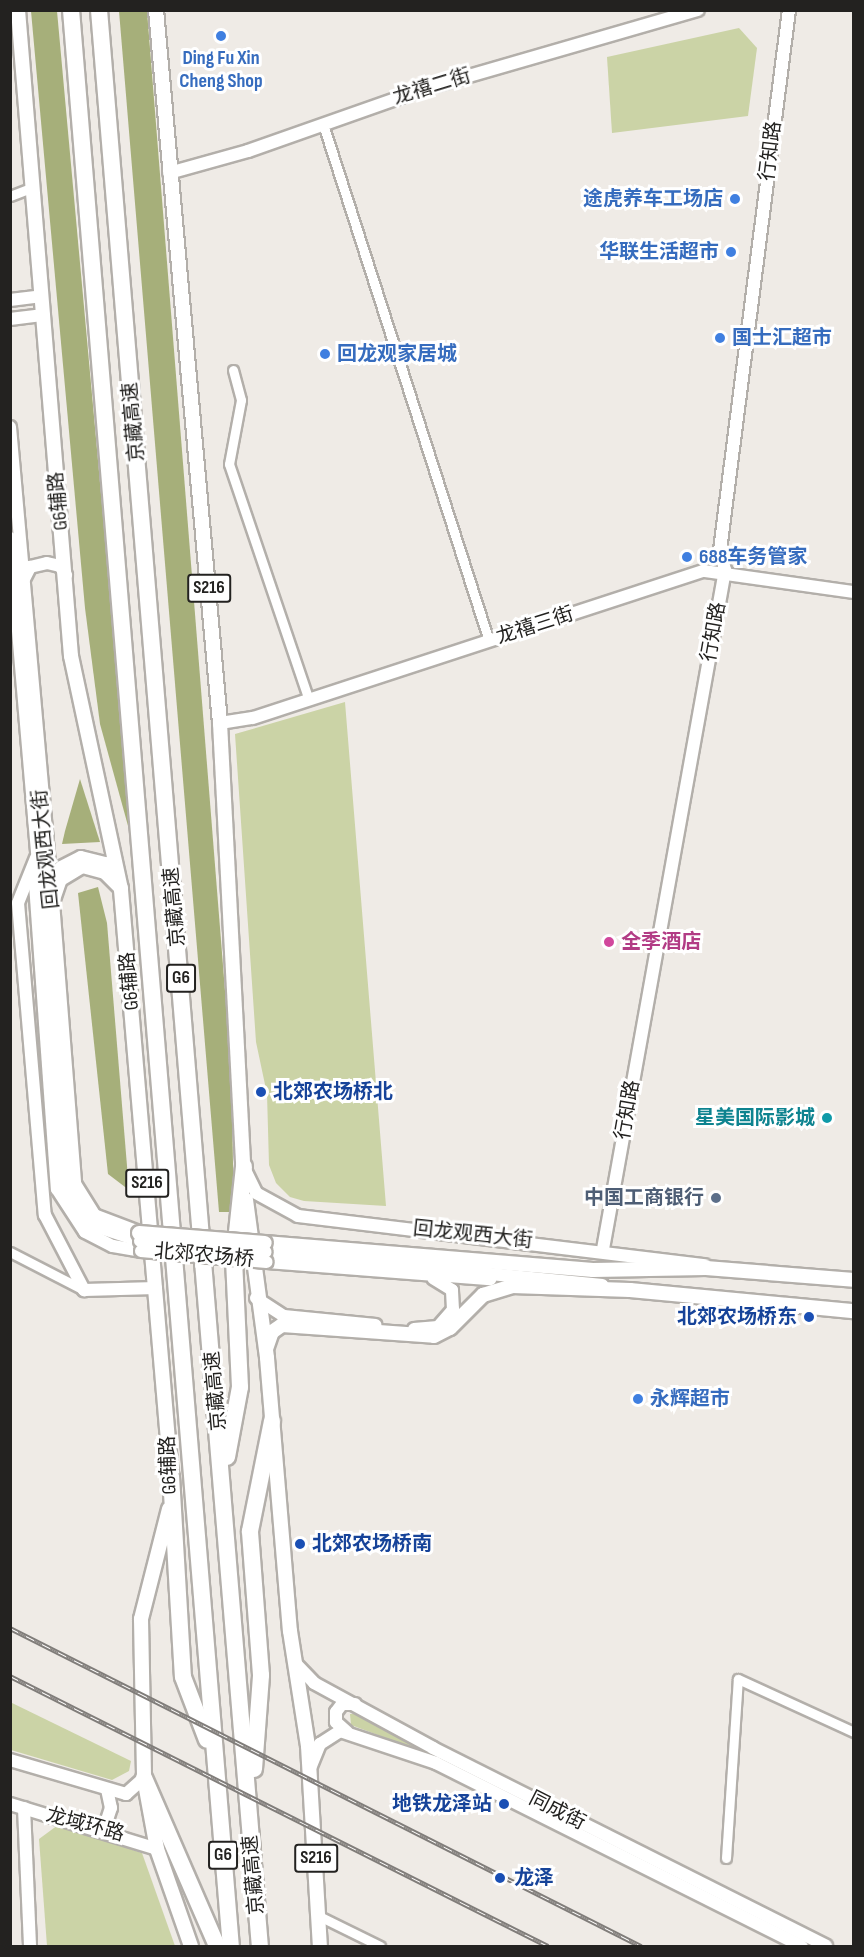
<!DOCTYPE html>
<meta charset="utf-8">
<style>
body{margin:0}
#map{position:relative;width:864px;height:1957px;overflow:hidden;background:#efebe6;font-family:"Sofia Sans Condensed","Noto Sans SC",sans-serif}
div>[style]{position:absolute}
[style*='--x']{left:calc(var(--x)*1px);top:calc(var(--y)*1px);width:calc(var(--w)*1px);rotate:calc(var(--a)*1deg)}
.green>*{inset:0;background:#cbd3a6}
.forest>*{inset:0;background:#a6af7a}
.roads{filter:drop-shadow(2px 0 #b3afaa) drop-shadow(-2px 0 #b3afaa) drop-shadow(0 2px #b3afaa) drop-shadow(0 -2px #b3afaa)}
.street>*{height:9px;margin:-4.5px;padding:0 4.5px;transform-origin:4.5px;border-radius:4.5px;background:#fff}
.secondary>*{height:12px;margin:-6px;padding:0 6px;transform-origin:6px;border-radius:6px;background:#fff}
.primary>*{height:14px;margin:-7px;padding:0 7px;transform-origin:7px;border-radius:7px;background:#fff}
.highway>*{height:16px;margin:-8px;padding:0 8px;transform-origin:8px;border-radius:8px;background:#fff}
.rail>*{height:5px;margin-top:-2.5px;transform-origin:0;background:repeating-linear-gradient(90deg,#fff 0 9px,#807d7a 0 18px);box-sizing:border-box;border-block:2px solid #807d7a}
.bridges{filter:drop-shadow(2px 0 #b3afaa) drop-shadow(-2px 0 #b3afaa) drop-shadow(0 2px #b3afaa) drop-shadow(0 -2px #b3afaa)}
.secondary-bridge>*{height:12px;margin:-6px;padding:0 6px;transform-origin:6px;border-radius:6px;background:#fff}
.primary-bridge>*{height:14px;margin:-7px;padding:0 7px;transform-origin:7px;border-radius:7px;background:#fff}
.dots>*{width:16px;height:16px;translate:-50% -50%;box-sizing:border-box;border:3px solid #fff;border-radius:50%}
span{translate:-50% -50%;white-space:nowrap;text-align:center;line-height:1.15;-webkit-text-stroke:6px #fff;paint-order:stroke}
.shield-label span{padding:2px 4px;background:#fff;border:2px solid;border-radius:4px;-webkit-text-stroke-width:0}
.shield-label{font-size:18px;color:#232220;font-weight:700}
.shop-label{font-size:20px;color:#366cbe;font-weight:700}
.right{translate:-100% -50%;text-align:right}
.left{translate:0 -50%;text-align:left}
.street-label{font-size:20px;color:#232220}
.hotel-label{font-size:20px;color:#b23c85;font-weight:700}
.transit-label{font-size:20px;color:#164399;font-weight:700}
.culture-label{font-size:20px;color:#0d838f;font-weight:700}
.service-label{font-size:20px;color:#4e5e75;font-weight:700}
.frame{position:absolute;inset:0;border:12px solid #232220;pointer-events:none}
</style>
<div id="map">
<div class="green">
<div style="clip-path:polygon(739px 28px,757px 48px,748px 116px,612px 133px,607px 57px)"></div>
<div style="clip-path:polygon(345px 702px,386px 1206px,304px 1201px,290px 1197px,276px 1183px,269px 1165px,267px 1094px,256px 1042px,235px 734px)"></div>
<div style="clip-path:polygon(10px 1702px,131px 1761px,129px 1771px,112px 1780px,11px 1750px)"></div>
<div style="clip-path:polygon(350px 1714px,365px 1714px,437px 1757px,351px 1725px)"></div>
<div style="clip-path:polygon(58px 1825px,142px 1853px,175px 1946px,47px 1946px,39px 1839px)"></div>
</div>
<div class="forest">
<div style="clip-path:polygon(31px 11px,57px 11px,133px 844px,100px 724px,85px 608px)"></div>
<div style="clip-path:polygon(119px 11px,147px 11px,231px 1066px,234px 1212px,219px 1212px)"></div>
<div style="clip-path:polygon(80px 779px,100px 842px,62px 844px,65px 831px)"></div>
<div style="clip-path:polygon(98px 887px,107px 923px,129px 1190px,108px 1174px,78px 893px)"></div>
</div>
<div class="roads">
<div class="street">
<div style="--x:323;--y:124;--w:543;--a:72.2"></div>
<div style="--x:10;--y:196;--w:25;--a:-21"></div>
<div style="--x:233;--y:370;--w:31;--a:75"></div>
<div style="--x:241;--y:400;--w:65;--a:100.6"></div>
<div style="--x:229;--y:464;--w:249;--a:71.3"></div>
<div style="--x:10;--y:1252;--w:83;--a:27.2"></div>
<div style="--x:726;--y:1858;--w:179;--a:-86.2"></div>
<div style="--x:738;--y:1679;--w:128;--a:24.6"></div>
<div style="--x:319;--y:1916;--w:68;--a:26.2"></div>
</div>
<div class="secondary">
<div style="--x:169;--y:173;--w:82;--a:-15.6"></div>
<div style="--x:248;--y:151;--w:190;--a:-19.4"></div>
<div style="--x:427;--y:88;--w:282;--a:-16.1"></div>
<div style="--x:10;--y:300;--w:32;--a:-7"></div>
<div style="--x:10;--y:319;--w:34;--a:-7"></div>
<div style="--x:10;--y:427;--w:476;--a:84.9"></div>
<div style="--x:10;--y:538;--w:641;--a:85.08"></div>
<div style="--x:65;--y:1177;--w:27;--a:75"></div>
<div style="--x:72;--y:1203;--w:27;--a:51"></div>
<div style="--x:89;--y:1224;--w:54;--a:18.4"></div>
<div style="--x:23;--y:581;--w:16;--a:-63"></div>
<div style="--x:30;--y:567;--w:17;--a:-13"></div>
<div style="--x:47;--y:563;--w:13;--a:13"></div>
<div style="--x:60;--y:566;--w:11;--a:56"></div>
<div style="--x:220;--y:723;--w:33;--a:-9"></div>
<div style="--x:253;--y:718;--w:474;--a:-18.1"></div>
<div style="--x:704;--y:571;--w:151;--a:8"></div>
<div style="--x:36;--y:858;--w:48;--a:111.8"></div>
<div style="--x:18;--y:903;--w:313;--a:85.1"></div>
<div style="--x:45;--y:1215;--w:85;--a:62.5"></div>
<div style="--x:84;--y:1290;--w:72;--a:-1.6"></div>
<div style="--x:35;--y:884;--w:306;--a:85.9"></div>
<div style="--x:57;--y:1189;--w:51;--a:56.9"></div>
<div style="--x:85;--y:1232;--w:31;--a:27"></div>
<div style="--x:113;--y:1246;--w:28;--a:10"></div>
<div style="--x:51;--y:886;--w:21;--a:-62"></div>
<div style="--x:61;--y:867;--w:22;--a:-27"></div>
<div style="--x:81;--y:857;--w:25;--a:14"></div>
<div style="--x:105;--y:863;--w:20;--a:49"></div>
<div style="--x:245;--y:1170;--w:25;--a:64"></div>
<div style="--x:256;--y:1193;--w:48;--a:28.7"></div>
<div style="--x:298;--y:1216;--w:410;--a:6.9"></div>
<div style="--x:603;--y:1249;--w:690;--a:-79.81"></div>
<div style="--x:725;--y:570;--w:21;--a:-104"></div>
<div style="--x:720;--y:550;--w:544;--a:-82.72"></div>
<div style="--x:266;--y:1252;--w:338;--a:5.6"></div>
<div style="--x:267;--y:1262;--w:224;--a:4.4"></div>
<div style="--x:256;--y:1298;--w:33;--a:33"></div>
<div style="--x:284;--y:1316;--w:92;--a:5.6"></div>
<div style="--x:414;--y:1329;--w:24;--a:-5"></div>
<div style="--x:438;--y:1327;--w:23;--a:-49"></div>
<div style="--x:453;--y:1310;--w:20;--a:-93"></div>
<div style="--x:452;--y:1290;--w:22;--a:-148"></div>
<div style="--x:295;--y:1663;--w:28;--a:46"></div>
<div style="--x:314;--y:1683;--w:136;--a:28.6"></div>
<div style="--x:433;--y:1748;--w:440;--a:26.7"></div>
<div style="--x:347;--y:1732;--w:15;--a:-138"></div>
<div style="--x:336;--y:1722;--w:10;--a:-90"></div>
<div style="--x:336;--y:1712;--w:10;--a:-53"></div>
<div style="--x:342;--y:1704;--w:13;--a:0"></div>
<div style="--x:10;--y:1760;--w:121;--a:16.3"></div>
<div style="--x:126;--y:1794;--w:24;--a:-42"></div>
<div style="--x:311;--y:1766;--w:24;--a:-68"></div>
<div style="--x:320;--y:1744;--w:24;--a:-33"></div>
<div style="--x:340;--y:1731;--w:101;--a:18.4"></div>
<div style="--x:436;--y:1763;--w:409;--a:26.6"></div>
<div style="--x:10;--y:1804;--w:154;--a:17"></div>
<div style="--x:24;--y:1808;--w:138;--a:87.5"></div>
<div style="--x:95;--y:1828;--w:12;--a:-24"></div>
<div style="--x:106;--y:1823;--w:16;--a:-72"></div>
<div style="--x:111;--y:1808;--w:19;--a:-102"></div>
</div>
<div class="primary">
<div style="--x:18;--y:10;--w:648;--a:85.31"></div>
<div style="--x:71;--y:656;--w:239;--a:77.9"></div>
<div style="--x:121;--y:890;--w:599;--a:85.12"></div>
<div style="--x:156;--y:10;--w:716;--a:84.87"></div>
<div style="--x:220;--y:723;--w:453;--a:87"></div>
<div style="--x:121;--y:888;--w:23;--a:-135"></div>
<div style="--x:105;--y:872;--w:24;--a:-165"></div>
<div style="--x:82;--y:866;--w:26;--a:149"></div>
<div style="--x:60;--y:879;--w:24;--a:109"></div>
<div style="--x:52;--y:902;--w:283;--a:85.5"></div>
<div style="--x:74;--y:1184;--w:38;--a:58"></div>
<div style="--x:94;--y:1216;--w:48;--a:20.7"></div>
<div style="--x:246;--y:1200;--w:159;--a:82.4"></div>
<div style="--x:267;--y:1358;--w:274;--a:85.2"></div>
<div style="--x:290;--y:1631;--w:116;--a:81.1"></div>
<div style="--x:308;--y:1746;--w:200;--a:86.6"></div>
<div style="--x:265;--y:1243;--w:329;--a:4.7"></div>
<div style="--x:593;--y:1270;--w:113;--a:-1"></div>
<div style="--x:706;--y:1268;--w:148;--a:4.6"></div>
<div style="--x:266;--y:1349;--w:18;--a:-71"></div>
<div style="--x:272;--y:1332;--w:12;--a:-35"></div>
<div style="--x:282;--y:1325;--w:152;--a:4.1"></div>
<div style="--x:434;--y:1336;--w:18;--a:-27"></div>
<div style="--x:450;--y:1328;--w:47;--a:-45"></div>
<div style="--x:483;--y:1295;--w:30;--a:-17"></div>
<div style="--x:512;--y:1286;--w:118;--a:1.9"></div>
<div style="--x:630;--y:1290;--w:225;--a:5.4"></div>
<div style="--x:169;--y:1509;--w:114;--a:104.3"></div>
<div style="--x:141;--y:1619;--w:159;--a:88.9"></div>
<div style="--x:144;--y:1778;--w:72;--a:79.6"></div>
<div style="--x:157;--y:1849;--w:103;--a:70.7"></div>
</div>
<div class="highway">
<div style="--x:71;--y:10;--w:1943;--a:85.28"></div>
<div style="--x:99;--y:10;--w:1943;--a:85.25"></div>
<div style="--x:227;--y:1457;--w:71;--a:-79.5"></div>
<div style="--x:240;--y:1387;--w:127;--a:-92.7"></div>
<div style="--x:234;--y:1260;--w:94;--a:-83.9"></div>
<div style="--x:171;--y:1476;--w:201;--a:86.6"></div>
<div style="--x:183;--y:1677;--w:67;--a:69.1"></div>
<div style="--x:254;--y:1769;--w:94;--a:-85.7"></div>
<div style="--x:261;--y:1675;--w:144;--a:-94.4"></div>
<div style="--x:250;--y:1531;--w:112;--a:-78.7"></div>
<div style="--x:144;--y:1778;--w:183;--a:66.5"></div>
</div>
</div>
<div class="rail">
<div style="--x:10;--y:1628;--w:707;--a:26.75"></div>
<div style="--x:10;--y:1676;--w:602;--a:26.65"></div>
</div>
<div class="bridges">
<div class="secondary-bridge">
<div style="--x:140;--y:1241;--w:126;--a:5"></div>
<div style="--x:141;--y:1251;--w:126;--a:5"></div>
</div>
<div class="primary-bridge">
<div style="--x:139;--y:1233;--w:126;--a:4.5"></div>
</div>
</div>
<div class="dots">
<div style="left:221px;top:36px;background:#3f7fe0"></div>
<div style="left:735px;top:199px;background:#3f7fe0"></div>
<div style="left:731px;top:252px;background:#3f7fe0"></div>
<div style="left:720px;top:338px;background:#3f7fe0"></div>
<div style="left:325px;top:354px;background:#3f7fe0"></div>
<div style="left:687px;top:557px;background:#3f7fe0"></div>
<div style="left:609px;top:942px;background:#d1479c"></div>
<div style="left:261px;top:1092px;background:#1a4fb4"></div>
<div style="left:827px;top:1118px;background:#0f9aa8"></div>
<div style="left:716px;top:1198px;background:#5c6f8a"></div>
<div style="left:809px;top:1317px;background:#1a4fb4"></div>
<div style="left:638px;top:1399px;background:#3f7fe0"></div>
<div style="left:300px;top:1544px;background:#1a4fb4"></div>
<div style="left:504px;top:1804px;background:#1a4fb4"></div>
<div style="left:500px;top:1878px;background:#1a4fb4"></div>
</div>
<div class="shield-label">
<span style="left:209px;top:588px">S216</span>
<span style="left:181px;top:978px">G6</span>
<span style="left:147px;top:1183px">S216</span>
<span style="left:223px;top:1855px">G6</span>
<span style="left:316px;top:1858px">S216</span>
</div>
<div class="shop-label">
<span style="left:221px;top:70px">Ding Fu Xin<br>Cheng Shop</span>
<span class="right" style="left:723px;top:199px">途虎养车工场店</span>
<span class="right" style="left:719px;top:252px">华联生活超市</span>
<span class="left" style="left:732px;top:338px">国士汇超市</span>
<span class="left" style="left:337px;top:354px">回龙观家居城</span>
<span class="left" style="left:699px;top:557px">688车务管家</span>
<span class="left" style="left:650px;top:1399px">永辉超市</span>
</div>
<div class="street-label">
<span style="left:432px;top:87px;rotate:-17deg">龙禧二街</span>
<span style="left:771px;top:151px;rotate:-83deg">行知路</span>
<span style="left:134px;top:422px;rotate:-95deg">京藏高速</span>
<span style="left:59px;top:501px;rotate:-95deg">G6辅路</span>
<span style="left:535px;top:626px;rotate:-18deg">龙禧三街</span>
<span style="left:714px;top:632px;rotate:-80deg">行知路</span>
<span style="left:46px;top:849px;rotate:-96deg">回龙观西大街</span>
<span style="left:175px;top:907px;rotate:-95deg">京藏高速</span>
<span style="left:130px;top:981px;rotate:-95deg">G6辅路</span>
<span style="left:628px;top:1110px;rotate:-80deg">行知路</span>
<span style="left:473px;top:1235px;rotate:6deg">回龙观西大街</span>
<span style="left:204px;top:1256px;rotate:5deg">北郊农场桥</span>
<span style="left:216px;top:1391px;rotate:-95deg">京藏高速</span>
<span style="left:169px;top:1465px;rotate:-92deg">G6辅路</span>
<span style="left:557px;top:1811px;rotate:27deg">同成街</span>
<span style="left:85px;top:1825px;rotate:15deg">龙域环路</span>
<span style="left:254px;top:1875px;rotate:-95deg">京藏高速</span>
</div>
<div class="hotel-label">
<span class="left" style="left:621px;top:942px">全季酒店</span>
</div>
<div class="transit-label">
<span class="left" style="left:273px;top:1092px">北郊农场桥北</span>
<span class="right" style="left:797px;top:1317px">北郊农场桥东</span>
<span class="left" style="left:312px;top:1544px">北郊农场桥南</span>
<span class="right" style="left:492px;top:1804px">地铁龙泽站</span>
<span class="left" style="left:514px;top:1878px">龙泽</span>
</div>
<div class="culture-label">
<span class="right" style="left:815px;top:1118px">星美国际影城</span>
</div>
<div class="service-label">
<span class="right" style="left:704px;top:1198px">中国工商银行</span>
</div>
<div class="frame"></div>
</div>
